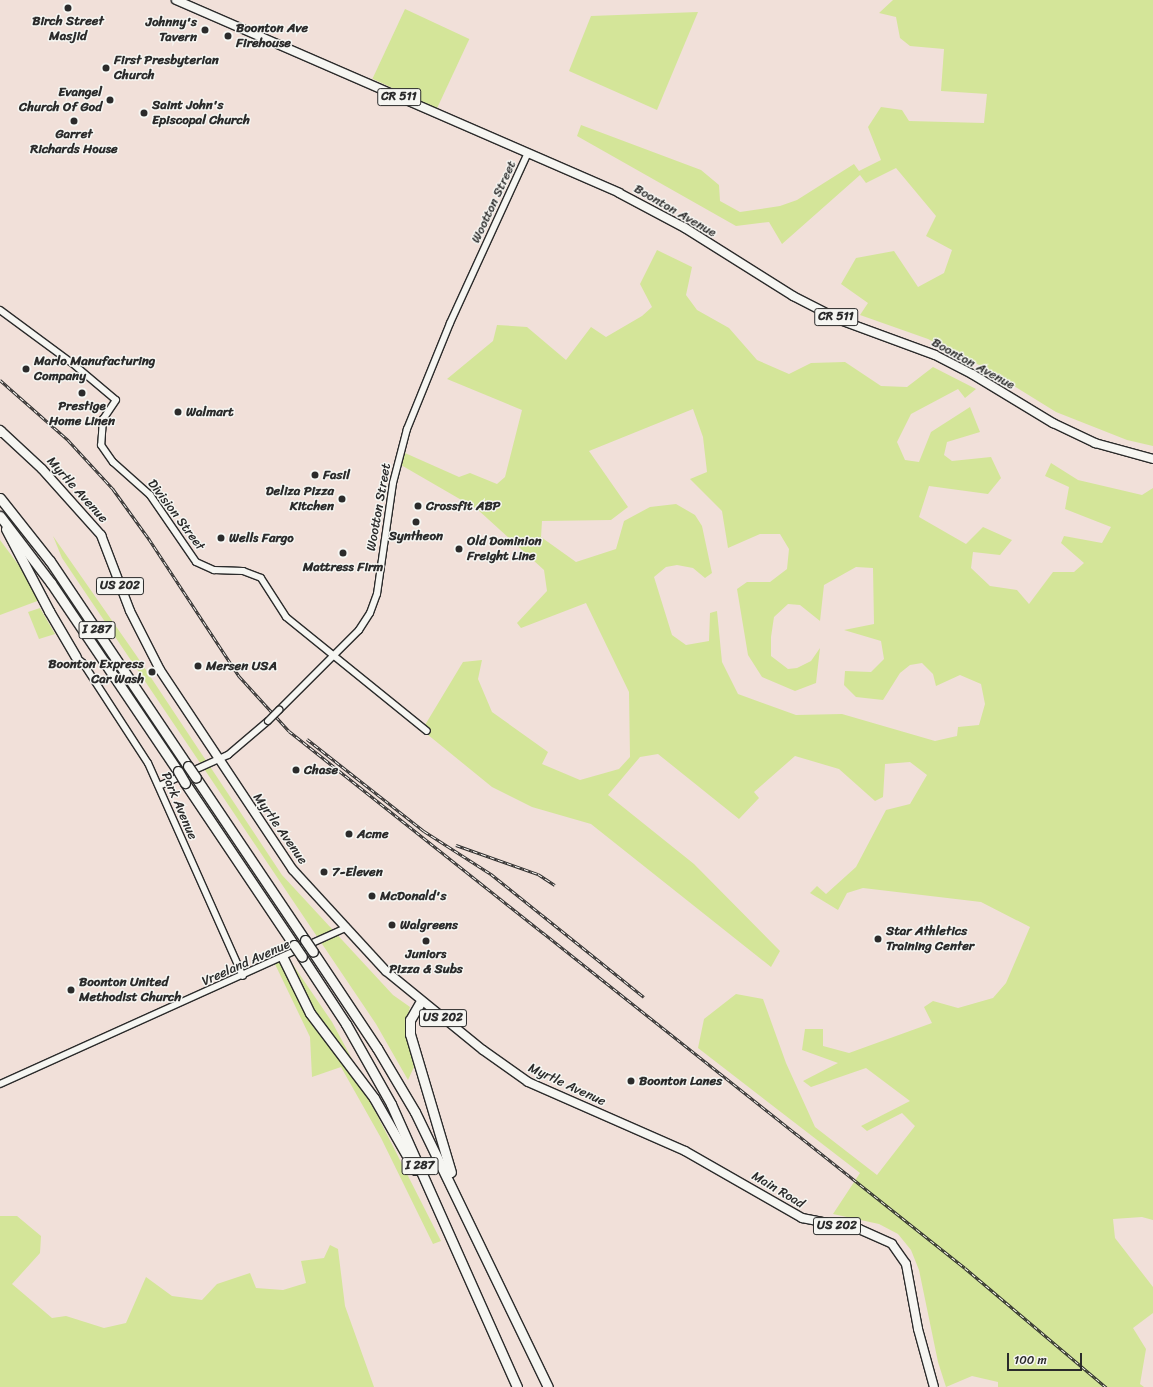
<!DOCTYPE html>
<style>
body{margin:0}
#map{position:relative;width:1153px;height:1387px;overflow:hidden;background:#f1e0d9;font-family:Sriracha,sans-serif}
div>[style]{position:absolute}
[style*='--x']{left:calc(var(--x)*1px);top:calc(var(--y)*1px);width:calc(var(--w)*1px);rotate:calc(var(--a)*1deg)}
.green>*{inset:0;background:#d4e599;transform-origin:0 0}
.roads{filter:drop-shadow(1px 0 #2b2b2b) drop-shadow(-1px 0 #2b2b2b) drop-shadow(0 1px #2b2b2b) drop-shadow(0 -1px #2b2b2b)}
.minor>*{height:6px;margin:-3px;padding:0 3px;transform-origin:3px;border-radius:3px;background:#f6f6f2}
.major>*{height:8px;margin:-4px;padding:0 4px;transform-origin:4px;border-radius:4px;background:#f6f6f2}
.highway>*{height:9px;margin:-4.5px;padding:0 4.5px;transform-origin:4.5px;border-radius:4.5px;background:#f6f6f2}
.rail>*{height:3px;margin-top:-1.5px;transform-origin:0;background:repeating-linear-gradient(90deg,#f6f6f2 0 4.5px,#2b2b2b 0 9px);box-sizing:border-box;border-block:1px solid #2b2b2b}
.bridges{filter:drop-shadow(1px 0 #2b2b2b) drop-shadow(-1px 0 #2b2b2b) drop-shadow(0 1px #2b2b2b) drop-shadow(0 -1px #2b2b2b)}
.minor-bridge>*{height:6px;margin:-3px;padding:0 3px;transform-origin:3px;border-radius:3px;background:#f6f6f2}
.highway-bridge>*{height:9px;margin:-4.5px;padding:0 4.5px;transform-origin:4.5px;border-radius:4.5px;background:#f6f6f2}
.dots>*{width:11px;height:11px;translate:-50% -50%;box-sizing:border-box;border:2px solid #f6f6f2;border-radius:50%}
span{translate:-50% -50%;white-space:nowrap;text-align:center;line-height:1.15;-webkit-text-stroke:3px #f6f6f2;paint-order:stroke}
.shield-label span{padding:1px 3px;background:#f6f6f2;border:1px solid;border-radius:3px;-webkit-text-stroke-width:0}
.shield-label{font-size:12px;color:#2b2b2b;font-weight:700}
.poi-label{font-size:13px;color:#2b2b2b;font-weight:700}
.right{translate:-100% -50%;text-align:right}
.left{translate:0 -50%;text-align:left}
.street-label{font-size:13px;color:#2b2b2b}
.scale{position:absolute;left:1007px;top:1353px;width:75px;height:18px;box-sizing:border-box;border:2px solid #2b2b2b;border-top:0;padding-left:5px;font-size:12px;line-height:14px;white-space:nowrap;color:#2b2b2b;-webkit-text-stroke:3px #f6f6f2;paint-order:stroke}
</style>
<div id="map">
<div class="green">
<div style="clip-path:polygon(893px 0,1153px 0,1153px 446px,1127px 440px,1056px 412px,985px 368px,928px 339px,860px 315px,868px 303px,841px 284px,856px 258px,894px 251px,918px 287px,944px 273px,952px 250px,926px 236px,936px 216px,896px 168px,866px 183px,860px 175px,782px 244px,769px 222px,736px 226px,577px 136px,581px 125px,701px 170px,719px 185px,720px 201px,740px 212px,780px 206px,797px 200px,854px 164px,859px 171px,881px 160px,868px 127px,881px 107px,902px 110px,909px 121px,984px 123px,987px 94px,941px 91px,944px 49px,910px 46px,900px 38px,896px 17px,879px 13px)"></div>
<div style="left:405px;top:9px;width:71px;height:77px;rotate:25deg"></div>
<div style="clip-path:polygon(698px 12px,657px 110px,569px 71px,591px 16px)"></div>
<div style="clip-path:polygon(evenodd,657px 250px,692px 267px,686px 295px,697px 310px,729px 328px,757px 360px,789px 374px,811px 363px,845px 362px,881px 386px,907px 387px,933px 367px,976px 389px,965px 398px,958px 389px,911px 414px,897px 442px,905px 460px,919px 462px,931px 432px,970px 407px,980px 432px,947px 442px,944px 455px,952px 461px,991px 457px,1001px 478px,988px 494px,929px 486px,919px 517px,966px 544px,983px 527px,1012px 540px,1000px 555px,973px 552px,971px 568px,990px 586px,1017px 590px,1029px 604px,1053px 572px,1074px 572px,1084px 563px,1061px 543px,1064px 536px,1102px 543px,1111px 527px,1065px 509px,1069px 487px,1045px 476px,1051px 463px,1078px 480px,1142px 495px,1153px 488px,1153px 1220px,1142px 1217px,1113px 1219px,1115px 1238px,1153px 1287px,1153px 1313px,1133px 1328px,1146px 1349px,1140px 1384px,1144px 1387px,998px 1387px,998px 1382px,972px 1376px,946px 1387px,938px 1362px,919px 1270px,911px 1250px,898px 1234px,879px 1224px,833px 1214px,860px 1173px,698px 1048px,704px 1019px,736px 994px,763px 999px,786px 1063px,815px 1127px,877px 1175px,915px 1126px,902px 1113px,867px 1131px,861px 1126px,910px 1101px,866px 1068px,811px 1087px,803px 1081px,838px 1063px,802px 1050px,805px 1029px,823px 1029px,823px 1046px,849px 1053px,932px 1023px,924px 1007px,933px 1001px,958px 1008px,993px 998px,1006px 983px,1030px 927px,981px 902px,863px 888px,847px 893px,838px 910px,810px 893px,817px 886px,826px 894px,856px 867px,886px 810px,910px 804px,927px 775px,910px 762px,885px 764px,883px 797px,875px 801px,839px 769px,795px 756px,754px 792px,759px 798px,739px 819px,658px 754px,640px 757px,608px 795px,694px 864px,780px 951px,771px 967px,591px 824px,532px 807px,492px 787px,422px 730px,463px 662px,482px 660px,478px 679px,492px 712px,548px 752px,542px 764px,580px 780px,619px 769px,630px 757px,629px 692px,586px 603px,521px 628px,517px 623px,547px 591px,544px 570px,477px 509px,401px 465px,405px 453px,459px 477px,470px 473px,497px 484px,505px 477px,522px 410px,447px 379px,493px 341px,497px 325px,527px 327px,566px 360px,591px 327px,606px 337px,642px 316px,652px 307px,640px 284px,657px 250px,693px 409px,703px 437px,707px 472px,690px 479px,722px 511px,728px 548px,760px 534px,780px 534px,789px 549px,787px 569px,770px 582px,747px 582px,737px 589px,748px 655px,762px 677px,795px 691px,816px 683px,820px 648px,811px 661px,797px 668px,788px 669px,771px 656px,771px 637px,774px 617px,788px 604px,800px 605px,820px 621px,824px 585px,856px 567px,873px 568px,874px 624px,844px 630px,881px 641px,884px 659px,871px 672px,845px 671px,844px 685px,856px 697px,883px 700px,900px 673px,910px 665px,922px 663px,933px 674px,936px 686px,960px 675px,981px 684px,985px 704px,979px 725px,958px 727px,957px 736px,935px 741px,842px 714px,796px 715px,738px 694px,722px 662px,717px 611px,710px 613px,709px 641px,686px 645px,672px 635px,654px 577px,666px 567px,677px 565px,693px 568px,705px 578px,712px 573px,702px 526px,695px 515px,676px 504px,650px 507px,624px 521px,616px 549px,576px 562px,541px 537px,542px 521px,611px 520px,628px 507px,589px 451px,693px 409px)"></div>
<div style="clip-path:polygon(53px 536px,136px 655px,282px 875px,393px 995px,410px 1007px,406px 1021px,414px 1067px,408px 1080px,376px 1024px,62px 558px)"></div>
<div style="clip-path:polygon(0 540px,29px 579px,40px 600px,0 615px)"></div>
<div style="clip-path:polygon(40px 608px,55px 634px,39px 639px,28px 612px)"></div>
<div style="clip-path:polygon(287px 956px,332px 1022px,372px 1096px,368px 1097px,441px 1241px,433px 1244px,381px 1138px,341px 1067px,312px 1077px,310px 1037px,274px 962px)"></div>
<div style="clip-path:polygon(0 1216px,17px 1216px,41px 1236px,40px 1253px,12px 1284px,52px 1318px,66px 1316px,104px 1328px,126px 1323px,146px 1277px,172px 1296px,202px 1300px,217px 1284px,250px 1273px,256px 1288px,283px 1290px,306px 1283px,301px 1261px,324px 1258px,330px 1245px,338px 1249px,345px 1306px,374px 1387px,0 1387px)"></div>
</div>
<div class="roads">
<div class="minor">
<div style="--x:0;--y:310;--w:89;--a:36.4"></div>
<div style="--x:72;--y:363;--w:57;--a:40.1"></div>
<div style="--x:116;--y:400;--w:23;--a:124"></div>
<div style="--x:103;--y:419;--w:26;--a:94"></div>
<div style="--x:101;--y:445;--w:21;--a:55"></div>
<div style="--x:113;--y:462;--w:50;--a:41.7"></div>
<div style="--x:150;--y:495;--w:81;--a:55.5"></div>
<div style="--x:196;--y:562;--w:20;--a:24"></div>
<div style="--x:214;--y:570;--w:29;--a:2"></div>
<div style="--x:243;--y:571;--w:19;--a:21"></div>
<div style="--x:261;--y:578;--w:46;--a:57.3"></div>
<div style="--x:286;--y:617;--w:181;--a:39"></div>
<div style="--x:76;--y:657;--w:9;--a:41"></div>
<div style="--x:83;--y:663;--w:119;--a:57"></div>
<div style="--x:148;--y:763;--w:233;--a:66"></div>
<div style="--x:279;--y:710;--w:113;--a:-45"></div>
<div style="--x:359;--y:630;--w:20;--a:-57"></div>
<div style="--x:370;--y:613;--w:20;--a:-70"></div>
<div style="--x:377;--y:594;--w:112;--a:-81.8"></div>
<div style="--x:393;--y:483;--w:56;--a:-75.5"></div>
<div style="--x:407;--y:429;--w:114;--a:-67.9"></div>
<div style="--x:450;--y:323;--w:187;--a:-65.4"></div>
<div style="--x:159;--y:786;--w:76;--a:-24.2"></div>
<div style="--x:228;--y:755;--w:52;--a:-40.4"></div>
<div style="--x:0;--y:1084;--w:380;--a:-24.3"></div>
</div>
<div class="major">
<div style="--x:176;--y:0;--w:483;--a:23.5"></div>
<div style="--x:619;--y:193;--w:75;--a:27.9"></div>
<div style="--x:685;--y:228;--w:128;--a:32.2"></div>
<div style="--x:793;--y:296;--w:53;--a:27.1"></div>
<div style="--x:840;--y:320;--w:101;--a:20.2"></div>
<div style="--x:935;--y:355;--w:42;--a:27.2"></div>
<div style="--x:972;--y:374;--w:95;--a:31.2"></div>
<div style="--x:1053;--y:423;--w:47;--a:25.5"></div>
<div style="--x:1095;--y:443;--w:60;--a:15.4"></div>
<div style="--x:0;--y:430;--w:57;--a:42.9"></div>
<div style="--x:42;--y:469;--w:89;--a:48.2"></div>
<div style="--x:101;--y:535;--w:81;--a:69.1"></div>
<div style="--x:130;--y:611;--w:66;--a:63"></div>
<div style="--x:160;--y:670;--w:240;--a:56.4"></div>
<div style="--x:293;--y:870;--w:137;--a:47.4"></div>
<div style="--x:386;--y:971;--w:125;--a:39.2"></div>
<div style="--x:483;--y:1050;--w:55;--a:35.4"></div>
<div style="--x:528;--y:1082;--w:171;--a:23.7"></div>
<div style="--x:685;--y:1151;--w:135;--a:29.8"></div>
<div style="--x:802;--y:1218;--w:58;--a:10.9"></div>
<div style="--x:859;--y:1229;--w:36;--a:24"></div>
<div style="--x:892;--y:1244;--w:24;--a:55"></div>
<div style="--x:906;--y:1264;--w:66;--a:79.5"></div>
<div style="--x:918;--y:1329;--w:60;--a:74.6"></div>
</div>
<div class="highway">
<div style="--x:0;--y:432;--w:1;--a:-45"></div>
<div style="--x:0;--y:498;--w:80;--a:51.6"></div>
<div style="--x:50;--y:561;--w:247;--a:56.1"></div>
<div style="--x:0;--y:516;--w:84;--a:52.7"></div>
<div style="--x:51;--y:583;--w:227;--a:56"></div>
<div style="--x:6;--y:529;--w:93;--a:62.3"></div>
<div style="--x:49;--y:611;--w:53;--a:59.6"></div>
<div style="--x:196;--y:778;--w:195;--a:56.1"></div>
<div style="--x:185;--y:783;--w:195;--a:56.1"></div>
<div style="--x:313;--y:952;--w:115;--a:56.3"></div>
<div style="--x:377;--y:1048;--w:74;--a:59.3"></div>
<div style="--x:415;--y:1112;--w:305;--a:64.2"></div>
<div style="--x:302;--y:957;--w:80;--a:56.7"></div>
<div style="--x:346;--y:1024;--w:92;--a:60.6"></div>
<div style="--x:391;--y:1104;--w:310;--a:66"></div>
<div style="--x:283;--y:958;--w:61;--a:63.9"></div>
<div style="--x:310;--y:1013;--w:106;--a:53"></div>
<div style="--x:374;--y:1098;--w:83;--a:60.3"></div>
<div style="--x:421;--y:1001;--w:22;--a:120"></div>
<div style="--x:410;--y:1020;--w:14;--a:90"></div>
<div style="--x:410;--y:1034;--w:144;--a:73.5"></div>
</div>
</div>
<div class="rail">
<div style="--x:0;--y:380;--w:91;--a:41.4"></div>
<div style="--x:68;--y:440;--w:67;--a:47.4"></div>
<div style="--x:113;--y:489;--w:62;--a:54.2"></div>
<div style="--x:149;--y:539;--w:164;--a:56.7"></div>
<div style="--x:239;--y:676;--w:74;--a:47.7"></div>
<div style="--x:289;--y:731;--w:863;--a:38.46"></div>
<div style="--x:965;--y:1268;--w:185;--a:40.2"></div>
<div style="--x:307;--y:739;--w:149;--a:38.2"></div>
<div style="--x:424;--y:831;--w:80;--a:32.7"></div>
<div style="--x:491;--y:874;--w:196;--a:38.8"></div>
<div style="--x:456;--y:845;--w:87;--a:19.5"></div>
<div style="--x:538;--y:874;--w:20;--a:33"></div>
</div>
<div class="bridges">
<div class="minor-bridge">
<div style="--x:268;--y:721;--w:16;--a:-45"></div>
</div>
<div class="highway-bridge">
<div style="--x:188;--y:766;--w:14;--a:56"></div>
<div style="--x:178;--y:771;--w:14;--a:60"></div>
<div style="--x:305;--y:940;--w:14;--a:56"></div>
<div style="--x:294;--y:945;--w:14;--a:56"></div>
</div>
</div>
<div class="dots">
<div style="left:68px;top:8px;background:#2b2b2b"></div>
<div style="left:205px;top:30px;background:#2b2b2b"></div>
<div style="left:228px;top:36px;background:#2b2b2b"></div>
<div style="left:106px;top:68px;background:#2b2b2b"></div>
<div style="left:110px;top:100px;background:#2b2b2b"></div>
<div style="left:144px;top:113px;background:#2b2b2b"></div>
<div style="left:74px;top:121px;background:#2b2b2b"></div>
<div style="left:26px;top:369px;background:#2b2b2b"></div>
<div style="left:82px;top:393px;background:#2b2b2b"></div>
<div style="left:178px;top:412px;background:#2b2b2b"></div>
<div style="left:315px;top:475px;background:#2b2b2b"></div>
<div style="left:342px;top:499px;background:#2b2b2b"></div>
<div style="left:418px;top:506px;background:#2b2b2b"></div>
<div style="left:416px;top:522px;background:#2b2b2b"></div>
<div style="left:221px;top:538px;background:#2b2b2b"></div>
<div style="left:459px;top:549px;background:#2b2b2b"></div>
<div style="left:343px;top:553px;background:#2b2b2b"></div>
<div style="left:198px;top:666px;background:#2b2b2b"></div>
<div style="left:152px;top:672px;background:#2b2b2b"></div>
<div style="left:296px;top:770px;background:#2b2b2b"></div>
<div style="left:349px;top:834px;background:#2b2b2b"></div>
<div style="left:324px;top:872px;background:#2b2b2b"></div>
<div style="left:372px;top:896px;background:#2b2b2b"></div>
<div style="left:392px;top:925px;background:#2b2b2b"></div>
<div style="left:878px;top:939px;background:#2b2b2b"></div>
<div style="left:426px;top:941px;background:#2b2b2b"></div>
<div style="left:71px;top:990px;background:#2b2b2b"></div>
<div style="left:631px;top:1081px;background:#2b2b2b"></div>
</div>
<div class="shield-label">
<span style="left:399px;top:97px">CR 511</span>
<span style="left:836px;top:317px">CR 511</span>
<span style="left:120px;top:586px">US 202</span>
<span style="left:97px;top:630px">I 287</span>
<span style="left:443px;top:1018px">US 202</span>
<span style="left:420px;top:1166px">I 287</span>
<span style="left:837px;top:1226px">US 202</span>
</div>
<div class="poi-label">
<span style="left:68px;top:29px">Birch Street<br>Masjid</span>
<span class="right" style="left:197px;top:30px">Johnny's<br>Tavern</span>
<span class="left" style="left:236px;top:36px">Boonton Ave<br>Firehouse</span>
<span class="left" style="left:114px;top:68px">First Presbyterian<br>Church</span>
<span class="right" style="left:102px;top:100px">Evangel<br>Church Of God</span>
<span class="left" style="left:152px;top:113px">Saint John's<br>Episcopal Church</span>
<span style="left:74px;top:142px">Garret<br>Richards House</span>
<span class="left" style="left:34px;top:369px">Marlo Manufacturing<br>Company</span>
<span style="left:82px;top:414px">Prestige<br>Home Linen</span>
<span class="left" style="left:186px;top:412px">Walmart</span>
<span class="left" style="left:323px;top:475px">Fasil</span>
<span class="right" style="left:334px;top:499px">Deliza Pizza<br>Kitchen</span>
<span class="left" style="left:426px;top:506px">Crossfit ABP</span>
<span style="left:416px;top:536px">Syntheon</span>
<span class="left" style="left:229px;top:538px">Wells Fargo</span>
<span class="left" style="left:467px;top:549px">Old Dominion<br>Freight Line</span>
<span style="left:343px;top:567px">Mattress Firm</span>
<span class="right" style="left:144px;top:672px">Boonton Express<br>Car Wash</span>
<span class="left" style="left:206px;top:666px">Mersen USA</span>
<span class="left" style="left:304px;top:770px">Chase</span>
<span class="left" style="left:357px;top:834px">Acme</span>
<span class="left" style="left:332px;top:872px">7-Eleven</span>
<span class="left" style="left:380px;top:896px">McDonald's</span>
<span class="left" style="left:400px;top:925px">Walgreens</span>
<span class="left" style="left:886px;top:939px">Star Athletics<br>Training Center</span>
<span style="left:426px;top:962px">Juniors<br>Pizza &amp; Subs</span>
<span class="left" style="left:79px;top:990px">Boonton United<br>Methodist Church</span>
<span class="left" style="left:639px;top:1081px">Boonton Lanes</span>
</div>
<div class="street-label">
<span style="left:494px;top:202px;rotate:-65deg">Wootton Street</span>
<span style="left:675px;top:211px;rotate:30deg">Boonton Avenue</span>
<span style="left:973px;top:364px;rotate:29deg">Boonton Avenue</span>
<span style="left:77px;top:490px;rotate:48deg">Myrtle Avenue</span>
<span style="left:379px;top:507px;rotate:-80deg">Wootton Street</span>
<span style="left:176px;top:515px;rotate:53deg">Division Street</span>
<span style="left:179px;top:806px;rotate:67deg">Park Avenue</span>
<span style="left:280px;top:829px;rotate:55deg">Myrtle Avenue</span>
<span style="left:246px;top:963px;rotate:-24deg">Vreeland Avenue</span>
<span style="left:567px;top:1085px;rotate:25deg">Myrtle Avenue</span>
<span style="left:778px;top:1190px;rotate:31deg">Main Road</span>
</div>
<div class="scale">100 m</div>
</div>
